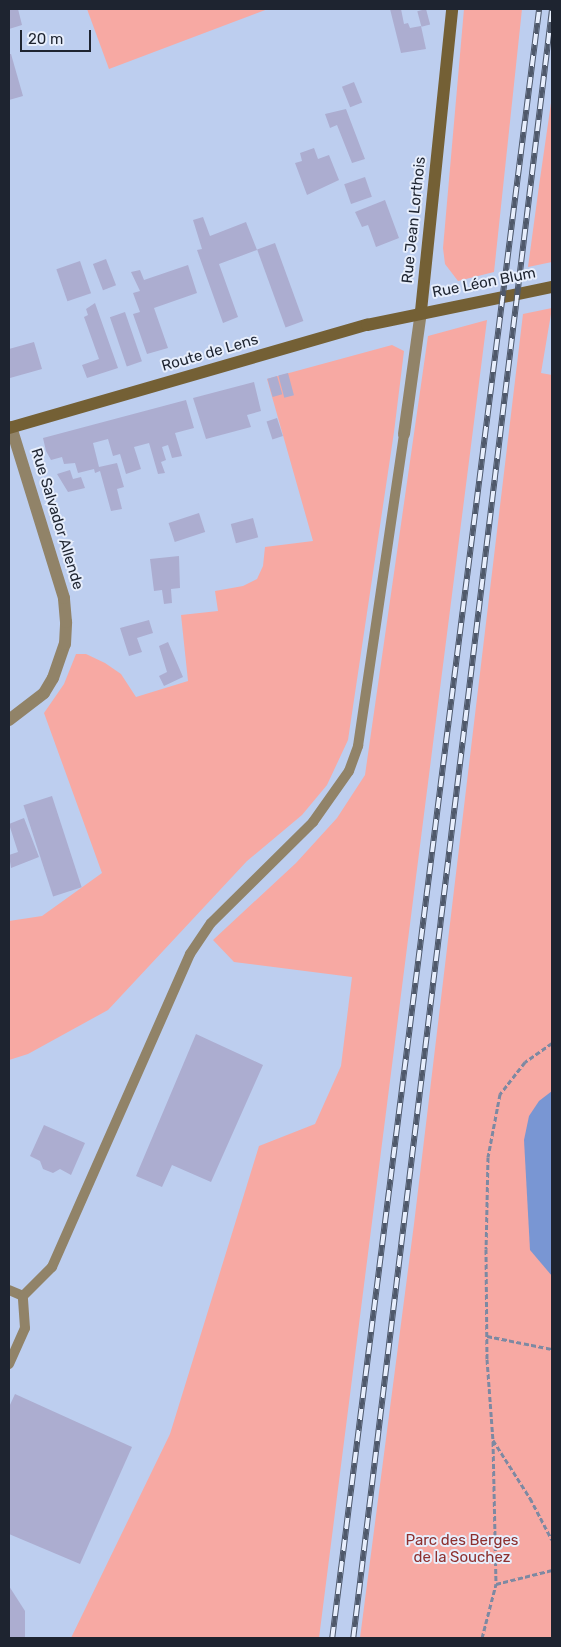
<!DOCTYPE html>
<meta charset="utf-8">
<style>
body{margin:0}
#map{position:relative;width:561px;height:1647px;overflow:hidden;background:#bdceef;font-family:Rubik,sans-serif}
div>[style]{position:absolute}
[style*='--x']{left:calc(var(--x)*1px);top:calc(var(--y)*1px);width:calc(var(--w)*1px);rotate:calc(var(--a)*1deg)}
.green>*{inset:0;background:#f7a9a3}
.water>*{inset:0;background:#7996d3}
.building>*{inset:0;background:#acadd0;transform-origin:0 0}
.path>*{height:3px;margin-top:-1.5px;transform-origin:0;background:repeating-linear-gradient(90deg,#7d89a2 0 5px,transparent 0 7.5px)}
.lane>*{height:10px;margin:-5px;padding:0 5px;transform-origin:5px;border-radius:5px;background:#918368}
.street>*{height:12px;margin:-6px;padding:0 6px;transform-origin:6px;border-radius:6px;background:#918368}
.secondary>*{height:12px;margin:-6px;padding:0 6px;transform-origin:6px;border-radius:6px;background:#746035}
.rail>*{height:5.5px;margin-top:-2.75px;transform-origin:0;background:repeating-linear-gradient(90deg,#e7eefc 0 11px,#4f596b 0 22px);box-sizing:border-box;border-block:1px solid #4f596b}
span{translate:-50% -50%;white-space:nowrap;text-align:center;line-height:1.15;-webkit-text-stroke:4px #e7eefc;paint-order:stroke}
.street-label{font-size:15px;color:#1e2430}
.park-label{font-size:15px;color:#8d302f}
.frame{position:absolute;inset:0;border:10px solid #1e2430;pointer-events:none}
.scale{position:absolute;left:20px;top:30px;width:71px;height:22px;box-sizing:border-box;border:2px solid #1e2430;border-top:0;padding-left:6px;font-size:15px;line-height:18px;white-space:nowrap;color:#1e2430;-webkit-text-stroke:4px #e7eefc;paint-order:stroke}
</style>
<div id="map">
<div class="green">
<div style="clip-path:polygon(87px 9px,268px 9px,109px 69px)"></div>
<div style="clip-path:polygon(464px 9px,522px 9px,494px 272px,458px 281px,445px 264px,443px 248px)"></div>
<div style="clip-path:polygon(552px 96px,552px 262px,528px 267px,539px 186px)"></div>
<div style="clip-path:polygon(552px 308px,541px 373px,552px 375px,552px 1638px,360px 1638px,414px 1224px,523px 314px)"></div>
<div style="clip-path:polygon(487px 320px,319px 1638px,71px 1638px,170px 1434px,259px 1146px,315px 1124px,341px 1066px,352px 977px,234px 962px,213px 940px,296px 863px,337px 818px,365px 775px,428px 336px)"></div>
<div style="clip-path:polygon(392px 345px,404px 351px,394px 432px,348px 740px,327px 785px,302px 815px,247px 861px,108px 1010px,28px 1054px,9px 1060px,9px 921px,42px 916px,102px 873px,44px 713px,64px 684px,76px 654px,86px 654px,105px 663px,121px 674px,136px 697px,188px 681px,181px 615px,218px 611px,215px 591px,243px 586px,257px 579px,263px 566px,265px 547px,313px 541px,267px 379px)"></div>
</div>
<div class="water">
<div style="clip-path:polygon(552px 1091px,552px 1276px,530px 1250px,524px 1140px,529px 1116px,539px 1101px)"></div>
</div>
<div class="building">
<div style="clip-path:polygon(9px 9px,18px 9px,22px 25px,9px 29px)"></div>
<div style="clip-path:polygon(390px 9px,401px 9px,404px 24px,408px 23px,410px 28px,421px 26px,426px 49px,401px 53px)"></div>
<div style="left:426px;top:9px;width:16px;height:9px;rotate:75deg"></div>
<div style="clip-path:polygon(9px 54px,11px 54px,23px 96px,9px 100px)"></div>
<div style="left:354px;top:82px;width:22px;height:13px;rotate:68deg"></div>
<div style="clip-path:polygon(346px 109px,365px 159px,352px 163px,337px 125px,330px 128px,325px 114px)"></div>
<div style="clip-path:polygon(314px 148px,318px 159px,329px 155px,339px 180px,307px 195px,295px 163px,302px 161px,300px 153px)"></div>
<div style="left:365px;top:177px;width:21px;height:22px;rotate:71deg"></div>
<div style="clip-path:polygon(385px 200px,399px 238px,376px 247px,368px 225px,362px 227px,355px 212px)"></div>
<div style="clip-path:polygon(203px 217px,210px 236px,246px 222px,257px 250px,219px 264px,238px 317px,223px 323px,197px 250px,202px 249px,193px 220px)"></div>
<div style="left:275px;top:243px;width:83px;height:19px;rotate:70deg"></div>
<div style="left:106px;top:259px;width:28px;height:14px;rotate:69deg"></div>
<div style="left:80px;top:261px;width:34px;height:25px;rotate:71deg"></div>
<div style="clip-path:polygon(188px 265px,197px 293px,154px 308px,168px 348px,147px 354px,133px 314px,140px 312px,133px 293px,140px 291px,131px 272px,140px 270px,144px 280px)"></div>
<div style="clip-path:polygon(95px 303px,118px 368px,87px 378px,82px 365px,99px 359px,84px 317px,88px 315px,86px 309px)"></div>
<div style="left:125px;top:312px;width:52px;height:16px;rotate:71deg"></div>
<div style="clip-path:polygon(34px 342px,42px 369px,10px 378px,9px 382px,9px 349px)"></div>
<div style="left:288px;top:373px;width:23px;height:10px;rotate:75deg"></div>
<div style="left:277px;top:376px;width:19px;height:10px;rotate:74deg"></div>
<div style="clip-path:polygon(254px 382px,261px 411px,247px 415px,251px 427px,206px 439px,193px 398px)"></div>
<div style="clip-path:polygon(186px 400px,194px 428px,175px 433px,182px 456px,172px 458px,168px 445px,162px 447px,166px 460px,161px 462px,165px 473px,158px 474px,149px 443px,134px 447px,141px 469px,126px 474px,120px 454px,113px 456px,108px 439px,93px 443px,99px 467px,117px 463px,124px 487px,117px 489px,122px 509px,111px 511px,100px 471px,95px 473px,94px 469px,78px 473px,75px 463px,64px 464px,62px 457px,51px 460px,46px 451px,43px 438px)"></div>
<div style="left:277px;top:418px;width:19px;height:11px;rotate:72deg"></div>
<div style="clip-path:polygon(70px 470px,73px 479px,81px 477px,85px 488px,68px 492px,57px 474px)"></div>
<div style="left:199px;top:513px;width:20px;height:32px;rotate:72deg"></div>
<div style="left:253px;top:518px;width:20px;height:23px;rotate:75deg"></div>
<div style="clip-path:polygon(179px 556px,180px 588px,171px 589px,172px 603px,164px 604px,162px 590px,154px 591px,150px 559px)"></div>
<div style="clip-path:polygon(149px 620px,153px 633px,137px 638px,142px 652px,129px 656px,120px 628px)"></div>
<div style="clip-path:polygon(168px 642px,183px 677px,164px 686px,159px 676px,167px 672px,159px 646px)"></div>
<div style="left:52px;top:796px;width:96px;height:30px;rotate:72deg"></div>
<div style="clip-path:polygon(24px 818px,39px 857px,11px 868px,9px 855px,18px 852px,9px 824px)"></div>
<div style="clip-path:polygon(196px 1034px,263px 1065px,211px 1182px,172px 1165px,162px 1187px,136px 1176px)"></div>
<div style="clip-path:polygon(44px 1125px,85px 1143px,71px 1175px,60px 1169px,53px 1173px,43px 1169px,40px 1161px,30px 1156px)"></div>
<div style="clip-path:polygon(15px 1394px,132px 1447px,80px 1564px,9px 1534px,9px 1407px)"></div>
<div style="clip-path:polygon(9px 1586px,25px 1611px,25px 1638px,9px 1638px)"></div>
</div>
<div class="path">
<div style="--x:552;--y:1043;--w:33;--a:145"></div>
<div style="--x:525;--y:1062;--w:41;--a:128"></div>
<div style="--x:500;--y:1094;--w:64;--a:100.8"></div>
<div style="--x:488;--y:1157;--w:92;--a:91.2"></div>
<div style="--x:486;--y:1249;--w:110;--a:89.5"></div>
<div style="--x:487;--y:1359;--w:81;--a:85.8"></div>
<div style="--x:493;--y:1440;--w:69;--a:57.5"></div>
<div style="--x:530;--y:1498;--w:47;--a:62.4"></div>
<div style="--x:487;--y:1336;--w:66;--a:11.3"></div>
<div style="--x:493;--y:1441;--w:143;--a:88.8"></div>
<div style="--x:482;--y:1638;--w:56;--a:-75.5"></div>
<div style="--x:496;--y:1584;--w:58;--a:-14"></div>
</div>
<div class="lane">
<div style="--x:9;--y:1290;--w:15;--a:23"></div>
<div style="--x:9;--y:1364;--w:39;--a:-66"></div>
<div style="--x:25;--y:1328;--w:32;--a:-94"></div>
<div style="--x:23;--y:1296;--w:41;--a:-45"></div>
<div style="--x:52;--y:1267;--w:342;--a:-66.2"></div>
<div style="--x:190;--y:954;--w:37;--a:-56"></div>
<div style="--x:211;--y:923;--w:144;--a:-44.7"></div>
<div style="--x:313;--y:822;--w:62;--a:-54.8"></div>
<div style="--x:349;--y:771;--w:27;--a:-70"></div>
<div style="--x:358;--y:746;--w:315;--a:-81.6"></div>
</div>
<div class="street">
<div style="--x:404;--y:434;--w:124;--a:-82.1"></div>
<div style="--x:9;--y:720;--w:44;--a:-37.6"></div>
<div style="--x:44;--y:693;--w:17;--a:-59"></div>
<div style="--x:53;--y:678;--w:36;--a:-71"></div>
<div style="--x:65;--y:644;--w:22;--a:-87"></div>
<div style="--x:66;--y:622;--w:24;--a:-95"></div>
<div style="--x:64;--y:598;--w:179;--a:-107.2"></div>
</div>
<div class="secondary">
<div style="--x:421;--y:311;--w:304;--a:-84.1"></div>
<div style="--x:9;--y:428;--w:373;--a:-16.1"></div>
<div style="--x:367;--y:325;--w:189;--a:-11.6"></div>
</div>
<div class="rail">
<div style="--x:332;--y:1638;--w:1642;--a:-82.76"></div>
<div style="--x:353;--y:1638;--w:1641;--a:-83.04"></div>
</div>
<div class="street-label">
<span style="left:414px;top:220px;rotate:-84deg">Rue Jean Lorthois</span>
<span style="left:484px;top:283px;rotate:-11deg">Rue Léon Blum</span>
<span style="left:210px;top:353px;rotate:-16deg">Route de Lens</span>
<span style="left:57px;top:519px;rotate:73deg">Rue Salvador Allende</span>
</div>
<div class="park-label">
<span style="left:462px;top:1549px">Parc des Berges<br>de la Souchez</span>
</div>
<div class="frame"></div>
<div class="scale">20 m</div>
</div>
